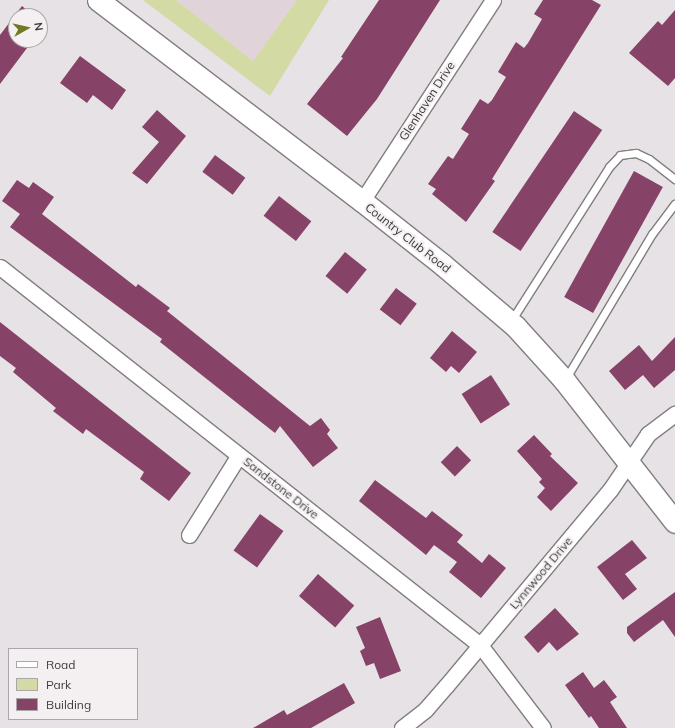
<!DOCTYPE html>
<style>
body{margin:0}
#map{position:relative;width:675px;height:728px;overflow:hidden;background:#e7e2e5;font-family:Mulish,sans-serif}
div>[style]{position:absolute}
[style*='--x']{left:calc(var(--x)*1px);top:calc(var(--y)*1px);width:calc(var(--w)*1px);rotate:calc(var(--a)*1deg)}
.built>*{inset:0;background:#e0d4da}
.green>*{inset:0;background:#d3daa4}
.building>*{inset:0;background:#864267;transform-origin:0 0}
.roads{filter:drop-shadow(1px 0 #827e80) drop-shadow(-1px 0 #827e80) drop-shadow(0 1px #827e80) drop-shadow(0 -1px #827e80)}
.lane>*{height:7px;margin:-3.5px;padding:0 3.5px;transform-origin:3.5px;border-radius:3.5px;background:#fff}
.street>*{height:15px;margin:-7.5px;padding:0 7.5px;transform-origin:7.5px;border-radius:7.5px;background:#fff}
.secondary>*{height:21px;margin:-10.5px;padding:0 10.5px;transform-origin:10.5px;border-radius:10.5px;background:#fff}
span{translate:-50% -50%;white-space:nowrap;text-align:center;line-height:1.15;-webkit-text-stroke:4px #f4f0f2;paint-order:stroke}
.street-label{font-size:12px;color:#3c3a3b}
.legend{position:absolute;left:8px;top:648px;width:130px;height:72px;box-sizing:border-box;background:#f4f0f2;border:1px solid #aaa7a9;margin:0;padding:5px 7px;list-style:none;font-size:12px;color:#3c3a3b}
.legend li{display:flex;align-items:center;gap:8px;height:20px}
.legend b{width:20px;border:1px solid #aaa7a9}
.north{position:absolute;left:8px;top:8px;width:40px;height:40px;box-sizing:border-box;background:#f4f0f2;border:1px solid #aaa7a9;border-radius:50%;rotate:82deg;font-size:11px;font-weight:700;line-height:16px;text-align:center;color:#3c3a3b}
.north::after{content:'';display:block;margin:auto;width:14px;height:18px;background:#737923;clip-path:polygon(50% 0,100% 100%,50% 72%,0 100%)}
</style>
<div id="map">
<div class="built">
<div style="clip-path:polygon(176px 0,297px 0,253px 61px)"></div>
</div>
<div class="green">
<div style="clip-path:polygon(143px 0,176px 0,253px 61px,297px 0,329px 0,270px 96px)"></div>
</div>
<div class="building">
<div style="clip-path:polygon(379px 0,440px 0,377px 99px,347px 136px,307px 104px,343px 58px,341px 57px)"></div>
<div style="clip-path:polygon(543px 0,592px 0,601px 5px,492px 179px,495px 181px,466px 222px,432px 194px,436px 189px,428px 184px,448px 156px,453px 159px,469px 134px,461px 129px,480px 99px,488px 104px,492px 100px,506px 77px,498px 72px,516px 42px,524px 48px,528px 43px,542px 19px,534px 14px)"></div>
<div style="clip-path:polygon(22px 6px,34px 16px,16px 16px,16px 40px,33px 40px,0 84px,0 35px)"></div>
<div style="clip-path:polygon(675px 10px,675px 78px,668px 86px,629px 53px,658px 21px,662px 25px)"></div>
<div style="clip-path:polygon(80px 56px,126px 90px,112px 110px,93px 95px,87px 103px,60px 83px)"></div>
<div style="clip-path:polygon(157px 110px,186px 136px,147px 184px,132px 173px,159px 142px,142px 127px)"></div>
<div style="left:574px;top:111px;width:34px;height:146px;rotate:34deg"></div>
<div style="left:215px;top:155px;width:38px;height:21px;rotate:37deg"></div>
<div style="left:634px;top:171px;width:33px;height:144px;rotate:29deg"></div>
<div style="clip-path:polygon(17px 180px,29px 188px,33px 182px,54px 197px,42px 214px,136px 287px,138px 284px,170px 308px,167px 311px,310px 426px,321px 418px,330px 430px,327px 434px,338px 448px,313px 467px,280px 426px,275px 433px,160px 342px,162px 339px,10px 227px,20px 214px,2px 201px)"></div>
<div style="left:279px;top:196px;width:41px;height:25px;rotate:38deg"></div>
<div style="left:345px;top:252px;width:28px;height:31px;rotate:39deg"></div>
<div style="left:396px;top:288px;width:26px;height:27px;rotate:37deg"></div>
<div style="clip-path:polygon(0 322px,191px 473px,169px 501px,140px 479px,144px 472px,86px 429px,83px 434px,53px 411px,56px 408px,13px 372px,16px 368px,0 356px)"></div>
<div style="clip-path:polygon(452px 331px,477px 352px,459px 373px,451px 366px,446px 372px,430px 358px)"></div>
<div style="clip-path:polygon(675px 337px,675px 370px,654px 388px,643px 375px,625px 390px,609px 371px,639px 345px,652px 361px)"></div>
<div style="left:491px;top:375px;width:35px;height:35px;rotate:57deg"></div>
<div style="clip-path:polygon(534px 435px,552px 454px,550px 456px,578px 483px,551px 511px,537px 497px,545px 488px,539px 482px,542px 479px,517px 451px)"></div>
<div style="left:457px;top:446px;width:20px;height:23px;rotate:45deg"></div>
<div style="clip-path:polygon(375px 480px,426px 518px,432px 511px,463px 535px,457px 542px,482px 563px,489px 554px,506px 568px,481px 598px,449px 572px,457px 562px,434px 545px,426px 555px,359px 501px)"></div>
<div style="left:260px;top:514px;width:29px;height:45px;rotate:36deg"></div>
<div style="clip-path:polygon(632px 540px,647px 558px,625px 574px,637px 589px,623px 600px,597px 567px)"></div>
<div style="left:318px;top:574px;width:48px;height:29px;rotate:41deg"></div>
<div style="clip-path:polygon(675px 592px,675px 637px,663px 620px,634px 642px,627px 633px,627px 627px)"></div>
<div style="clip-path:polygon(555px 608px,579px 634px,557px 651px,549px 642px,538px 653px,524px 637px)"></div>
<div style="clip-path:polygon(380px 617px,401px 671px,380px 679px,374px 663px,366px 666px,360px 651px,365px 648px,356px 627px)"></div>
<div style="clip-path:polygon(583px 672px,594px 688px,604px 680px,617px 697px,610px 702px,627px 728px,599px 728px,591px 716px,589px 718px,565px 685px)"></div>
<div style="clip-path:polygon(344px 683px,355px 703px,311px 728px,253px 728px,284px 710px,287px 715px)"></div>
</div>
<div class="roads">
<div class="lane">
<div style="--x:511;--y:321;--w:183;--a:-57.5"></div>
<div style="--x:609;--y:167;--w:16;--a:-47"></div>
<div style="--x:620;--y:155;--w:16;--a:-7"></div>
<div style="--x:636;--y:153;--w:14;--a:25"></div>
<div style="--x:649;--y:159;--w:33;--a:38"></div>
<div style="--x:566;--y:378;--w:168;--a:-59.2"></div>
<div style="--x:652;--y:234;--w:38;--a:-53"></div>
</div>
<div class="street">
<div style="--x:362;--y:201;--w:240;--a:-56.9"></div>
<div style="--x:0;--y:267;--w:611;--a:38.22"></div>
<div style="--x:480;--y:645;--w:104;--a:52.8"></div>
<div style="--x:189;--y:535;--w:94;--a:-58"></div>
<div style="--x:402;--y:728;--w:29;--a:-38"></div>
<div style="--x:425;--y:710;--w:32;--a:-49"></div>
<div style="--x:446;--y:686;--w:256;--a:-50.1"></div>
<div style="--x:610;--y:490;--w:68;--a:-55.8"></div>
<div style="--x:648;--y:434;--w:34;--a:-37"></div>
</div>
<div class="secondary">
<div style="--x:98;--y:0;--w:332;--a:37.3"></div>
<div style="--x:362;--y:201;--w:103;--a:38.3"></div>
<div style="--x:443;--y:265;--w:96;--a:40.3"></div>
<div style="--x:516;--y:327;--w:72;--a:47.8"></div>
<div style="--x:564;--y:380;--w:180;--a:52"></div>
</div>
</div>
<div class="street-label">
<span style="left:427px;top:101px;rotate:-57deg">Glenhaven Drive</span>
<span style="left:408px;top:238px;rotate:38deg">Country Club Road</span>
<span style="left:281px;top:488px;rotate:38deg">Sandstone Drive</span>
<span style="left:541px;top:573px;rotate:-50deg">Lynnwood Drive</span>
</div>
<ul class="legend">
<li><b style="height:5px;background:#fff"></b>Road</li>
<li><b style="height:11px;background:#d3daa4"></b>Park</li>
<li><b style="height:11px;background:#864267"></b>Building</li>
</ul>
<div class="north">N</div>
</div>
